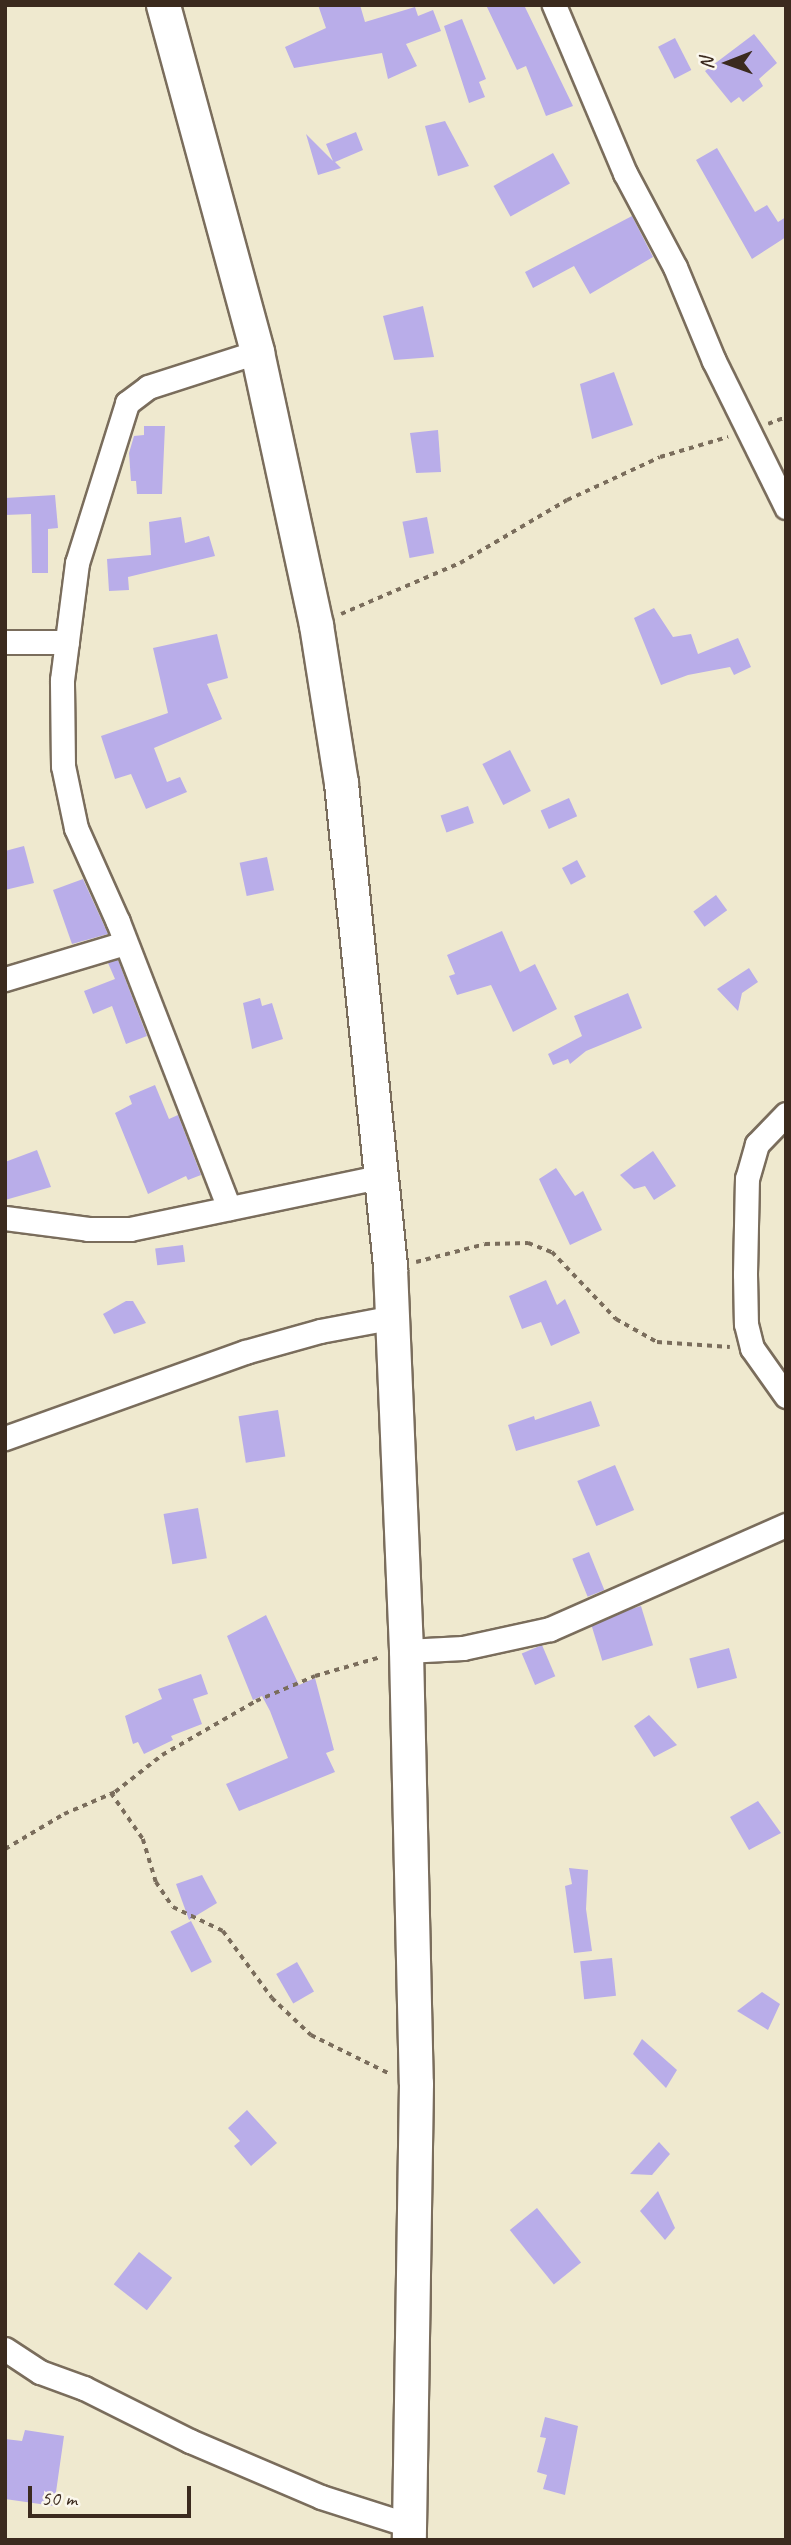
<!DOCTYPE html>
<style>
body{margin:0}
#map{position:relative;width:791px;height:2545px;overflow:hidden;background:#efe9cf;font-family:Caveat,sans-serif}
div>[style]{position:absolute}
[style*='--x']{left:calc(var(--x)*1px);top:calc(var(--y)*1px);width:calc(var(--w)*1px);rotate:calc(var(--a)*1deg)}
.building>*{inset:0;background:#b9ade9;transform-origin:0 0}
.path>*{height:3.5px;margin-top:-1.75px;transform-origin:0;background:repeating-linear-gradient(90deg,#7a6d5c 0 5px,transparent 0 10px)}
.roads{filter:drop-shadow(2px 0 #7a6d5c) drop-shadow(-2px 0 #7a6d5c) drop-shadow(0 2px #7a6d5c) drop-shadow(0 -2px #7a6d5c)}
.minor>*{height:23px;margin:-11.5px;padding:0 11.5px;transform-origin:11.5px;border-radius:11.5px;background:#fff}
.highway>*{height:33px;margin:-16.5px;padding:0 16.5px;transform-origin:16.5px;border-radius:16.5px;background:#fff}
span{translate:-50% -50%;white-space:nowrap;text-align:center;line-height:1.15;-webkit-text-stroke:7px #fbf7ec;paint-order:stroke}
.frame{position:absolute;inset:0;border:7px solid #3b2a1e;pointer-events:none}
.north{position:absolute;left:693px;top:28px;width:70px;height:70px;-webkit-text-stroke:5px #fbf7ec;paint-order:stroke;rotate:269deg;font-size:19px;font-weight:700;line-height:28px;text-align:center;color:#3b2a1e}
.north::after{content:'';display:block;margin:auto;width:24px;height:32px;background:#3b2a1e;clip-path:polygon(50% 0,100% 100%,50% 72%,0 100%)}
.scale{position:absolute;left:28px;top:2486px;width:163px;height:32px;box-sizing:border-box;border:4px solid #3b2a1e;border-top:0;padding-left:9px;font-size:21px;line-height:24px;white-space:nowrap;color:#3b2a1e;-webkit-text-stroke:5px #fbf7ec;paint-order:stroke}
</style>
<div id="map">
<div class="building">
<div style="clip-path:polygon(318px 5px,360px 5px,365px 22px,415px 7px,418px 16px,433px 10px,441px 31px,406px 44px,417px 66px,388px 79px,382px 53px,294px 68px,285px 47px,326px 28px)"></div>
<div style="clip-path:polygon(486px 5px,524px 5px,573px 106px,546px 116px,526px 66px,517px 70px)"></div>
<div style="clip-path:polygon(462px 19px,486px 79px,479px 82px,485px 97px,469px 103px,444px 26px)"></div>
<div style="clip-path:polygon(754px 34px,777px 63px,759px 79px,763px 86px,743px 102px,739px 97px,731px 103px,705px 71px)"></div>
<div style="left:675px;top:38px;width:36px;height:19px;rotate:63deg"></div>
<div style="clip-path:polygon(445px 121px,469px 166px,438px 176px,425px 126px)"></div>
<div style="clip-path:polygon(356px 132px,363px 150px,335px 162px,341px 168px,318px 175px,306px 134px,333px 161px,326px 144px)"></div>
<div style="clip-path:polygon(717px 148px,755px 212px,767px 205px,778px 222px,786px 217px,786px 237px,752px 259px,696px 160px)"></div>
<div style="left:553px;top:153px;width:35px;height:68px;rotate:61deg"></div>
<div style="clip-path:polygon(632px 216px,653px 257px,590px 294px,574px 266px,533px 288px,525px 272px)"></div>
<div style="clip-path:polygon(423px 306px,434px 357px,394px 360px,383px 316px)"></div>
<div style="clip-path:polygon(614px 372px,633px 425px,592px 439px,580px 384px)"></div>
<div style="clip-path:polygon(144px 426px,165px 426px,162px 494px,137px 494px,136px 481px,131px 481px,129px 453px,134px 436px,144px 435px)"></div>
<div style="clip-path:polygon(438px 430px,441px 472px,416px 473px,410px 433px)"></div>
<div style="clip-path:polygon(55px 495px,58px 528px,48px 529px,48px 573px,32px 573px,31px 514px,5px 515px,5px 498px)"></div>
<div style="clip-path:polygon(181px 517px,185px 543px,209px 536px,215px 556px,128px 577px,129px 590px,109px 591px,107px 559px,151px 555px,149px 522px)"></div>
<div style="left:427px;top:517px;width:37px;height:25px;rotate:79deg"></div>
<div style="clip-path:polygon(654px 608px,673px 637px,691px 634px,698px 654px,738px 638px,751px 667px,734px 675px,730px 667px,688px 675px,661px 685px,634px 618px)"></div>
<div style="clip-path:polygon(217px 634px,228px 678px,207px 684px,222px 719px,154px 748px,167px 782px,180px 777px,187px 792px,146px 809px,131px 774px,115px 779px,101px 736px,168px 713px,153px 648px)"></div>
<div style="left:510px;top:750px;width:46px;height:31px;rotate:63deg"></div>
<div style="left:569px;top:798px;width:20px;height:31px;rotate:66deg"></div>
<div style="left:468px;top:806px;width:18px;height:29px;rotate:71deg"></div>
<div style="clip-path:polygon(24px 846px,34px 883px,5px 890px,5px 851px)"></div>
<div style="left:267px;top:857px;width:34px;height:28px;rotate:78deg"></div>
<div style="left:577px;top:860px;width:19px;height:17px;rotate:62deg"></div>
<div style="clip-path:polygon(83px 879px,108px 934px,72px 944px,53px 890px)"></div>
<div style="left:716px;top:895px;width:19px;height:28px;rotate:54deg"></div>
<div style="clip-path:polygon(502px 931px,520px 972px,535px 964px,557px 1009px,513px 1032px,491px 985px,457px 995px,449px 976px,455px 974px,447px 955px)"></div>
<div style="clip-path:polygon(118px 960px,147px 1036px,126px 1044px,112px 1006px,93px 1014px,84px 991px,115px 979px,108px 963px)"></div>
<div style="clip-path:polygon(749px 968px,758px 982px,742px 993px,738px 1011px,717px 989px)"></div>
<div style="clip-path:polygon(628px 993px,642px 1028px,586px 1051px,570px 1064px,568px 1059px,553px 1065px,548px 1054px,582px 1036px,574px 1016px)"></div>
<div style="clip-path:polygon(260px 998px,262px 1006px,272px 1003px,283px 1039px,252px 1049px,243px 1003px)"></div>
<div style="clip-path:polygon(155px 1085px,169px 1119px,178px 1115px,201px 1175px,188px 1180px,186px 1176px,148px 1194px,115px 1113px,132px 1104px,129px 1096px)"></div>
<div style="clip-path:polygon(37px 1150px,51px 1187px,5px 1200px,5px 1162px)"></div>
<div style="clip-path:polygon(653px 1151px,676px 1186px,654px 1200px,645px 1186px,634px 1189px,620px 1175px)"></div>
<div style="clip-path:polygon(556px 1168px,575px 1196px,583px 1191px,602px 1230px,570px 1245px,539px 1179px)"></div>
<div style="left:183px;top:1245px;width:17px;height:28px;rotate:83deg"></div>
<div style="clip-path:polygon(546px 1280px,557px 1305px,565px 1299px,580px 1333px,551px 1346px,541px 1322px,522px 1329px,509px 1296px)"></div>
<div style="clip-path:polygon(126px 1301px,133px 1301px,146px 1323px,114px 1334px,103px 1314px)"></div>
<div style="clip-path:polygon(591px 1401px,600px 1426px,516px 1451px,508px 1425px,534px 1416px,535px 1420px)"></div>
<div style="left:278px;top:1410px;width:47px;height:40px;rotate:81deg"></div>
<div style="left:615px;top:1465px;width:49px;height:41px;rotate:67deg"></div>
<div style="left:198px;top:1508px;width:51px;height:35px;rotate:80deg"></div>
<div style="left:589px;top:1552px;width:41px;height:18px;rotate:68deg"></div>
<div style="left:641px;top:1606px;width:41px;height:53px;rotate:73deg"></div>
<div style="clip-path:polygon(266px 1615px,299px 1685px,315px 1678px,334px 1750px,326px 1753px,335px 1772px,239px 1811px,226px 1784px,288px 1758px,270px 1711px,262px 1696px,253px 1700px,227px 1636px)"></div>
<div style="left:542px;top:1645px;width:34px;height:22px;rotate:67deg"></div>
<div style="left:729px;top:1648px;width:31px;height:41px;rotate:75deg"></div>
<div style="clip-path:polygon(201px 1674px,208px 1694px,193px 1699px,202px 1724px,171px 1736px,173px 1740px,144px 1754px,138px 1742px,133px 1744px,125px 1716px,162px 1699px,158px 1689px)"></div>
<div style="clip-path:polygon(649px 1715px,677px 1745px,654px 1757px,634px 1726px)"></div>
<div style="clip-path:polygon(758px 1801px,781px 1833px,749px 1850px,730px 1817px)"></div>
<div style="clip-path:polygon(569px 1868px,588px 1870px,586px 1909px,592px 1951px,574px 1953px,565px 1886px,572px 1884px)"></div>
<div style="clip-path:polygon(202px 1875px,217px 1903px,189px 1920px,176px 1884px)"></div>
<div style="left:191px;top:1921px;width:46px;height:23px;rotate:63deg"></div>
<div style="left:612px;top:1958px;width:38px;height:32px;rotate:84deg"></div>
<div style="left:297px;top:1962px;width:34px;height:24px;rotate:60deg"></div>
<div style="clip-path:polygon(762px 1992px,780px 2004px,768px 2030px,737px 2011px)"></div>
<div style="clip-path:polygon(642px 2039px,677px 2070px,666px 2088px,633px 2054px)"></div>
<div style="clip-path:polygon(247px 2110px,277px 2143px,251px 2166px,234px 2146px,240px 2141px,228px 2128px)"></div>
<div style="clip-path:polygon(659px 2142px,670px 2154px,652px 2175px,630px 2174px)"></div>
<div style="clip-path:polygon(658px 2191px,675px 2228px,665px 2240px,640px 2211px)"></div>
<div style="left:537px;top:2208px;width:70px;height:35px;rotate:51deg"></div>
<div style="left:139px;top:2252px;width:42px;height:41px;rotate:38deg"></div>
<div style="clip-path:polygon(545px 2417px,578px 2426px,565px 2495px,543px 2489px,547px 2475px,537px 2472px,546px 2438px,540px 2437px)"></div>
<div style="clip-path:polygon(25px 2430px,64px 2436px,54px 2506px,5px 2499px,5px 2439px,22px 2441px)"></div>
</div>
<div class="path">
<div style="--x:768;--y:424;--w:19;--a:-21"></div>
<div style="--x:341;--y:614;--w:129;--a:-23.2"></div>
<div style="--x:460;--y:563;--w:124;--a:-30.5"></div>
<div style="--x:567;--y:500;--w:102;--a:-24.8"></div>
<div style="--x:660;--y:457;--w:71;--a:-16.4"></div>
<div style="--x:416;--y:1262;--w:71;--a:-14.6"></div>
<div style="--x:485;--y:1244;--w:43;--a:-1.3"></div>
<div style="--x:528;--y:1243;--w:26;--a:21"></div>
<div style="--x:552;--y:1252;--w:93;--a:46.3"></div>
<div style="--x:616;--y:1319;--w:47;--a:29.3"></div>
<div style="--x:657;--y:1342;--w:73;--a:3.9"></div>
<div style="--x:111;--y:1793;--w:56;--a:55.2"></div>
<div style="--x:143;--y:1839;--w:45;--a:73.2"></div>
<div style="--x:156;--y:1882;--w:30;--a:56"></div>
<div style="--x:173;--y:1907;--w:55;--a:25.6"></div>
<div style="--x:223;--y:1931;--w:83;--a:53.8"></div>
<div style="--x:272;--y:1998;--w:54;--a:43.5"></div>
<div style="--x:311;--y:2035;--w:86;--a:26.3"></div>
<div style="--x:5;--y:1849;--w:69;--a:-30.7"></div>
<div style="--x:64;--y:1814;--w:56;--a:-23.3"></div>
<div style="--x:115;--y:1792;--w:60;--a:-38.2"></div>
<div style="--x:162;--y:1755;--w:108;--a:-29.9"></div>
<div style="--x:256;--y:1701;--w:64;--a:-23"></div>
<div style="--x:315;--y:1676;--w:69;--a:-16.1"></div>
</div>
<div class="roads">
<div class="minor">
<div style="--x:554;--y:5;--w:182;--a:67.1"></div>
<div style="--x:625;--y:173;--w:106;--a:62"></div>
<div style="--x:675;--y:267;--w:102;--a:67.5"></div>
<div style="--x:714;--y:361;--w:163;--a:63.7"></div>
<div style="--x:5;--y:642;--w:62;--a:0"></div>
<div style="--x:5;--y:979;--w:125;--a:-16.7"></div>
<div style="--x:786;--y:1114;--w:42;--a:134"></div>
<div style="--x:757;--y:1144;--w:35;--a:106"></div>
<div style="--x:747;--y:1178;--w:96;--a:91.2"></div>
<div style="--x:745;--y:1274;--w:50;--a:88.9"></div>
<div style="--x:746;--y:1324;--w:25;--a:76"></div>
<div style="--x:752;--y:1348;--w:59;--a:54.7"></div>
<div style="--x:229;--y:1208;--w:307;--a:-111.2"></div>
<div style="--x:118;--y:922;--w:103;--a:-114.1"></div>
<div style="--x:76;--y:828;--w:63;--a:-101.8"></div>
<div style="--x:63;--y:766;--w:86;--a:-90.7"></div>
<div style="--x:62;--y:680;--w:118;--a:-82.7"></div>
<div style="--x:77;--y:563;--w:168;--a:-72.6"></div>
<div style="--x:127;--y:403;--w:26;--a:-37"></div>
<div style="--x:148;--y:387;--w:114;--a:-17.8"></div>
<div style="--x:5;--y:1218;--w:84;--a:7.5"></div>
<div style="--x:88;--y:1229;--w:42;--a:0"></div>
<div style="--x:130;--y:1229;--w:254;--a:-11.8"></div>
<div style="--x:5;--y:1438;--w:255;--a:-19.7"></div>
<div style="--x:245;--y:1352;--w:78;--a:-15.6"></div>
<div style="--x:320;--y:1331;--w:75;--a:-10.7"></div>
<div style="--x:406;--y:1651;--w:57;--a:-3"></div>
<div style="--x:463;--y:1648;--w:89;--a:-12.3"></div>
<div style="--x:550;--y:1629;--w:258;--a:-23.8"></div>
<div style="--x:5;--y:2349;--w:42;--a:33.3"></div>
<div style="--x:40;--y:2372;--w:47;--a:20"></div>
<div style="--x:84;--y:2388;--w:119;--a:26.6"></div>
<div style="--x:190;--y:2441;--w:142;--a:23.1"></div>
<div style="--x:321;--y:2497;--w:92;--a:17.7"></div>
</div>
<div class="highway">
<div style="--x:163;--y:5;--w:360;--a:74.8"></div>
<div style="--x:257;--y:352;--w:279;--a:77.8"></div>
<div style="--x:316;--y:625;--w:160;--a:81"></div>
<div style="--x:341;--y:783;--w:487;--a:84.2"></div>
<div style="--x:390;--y:1268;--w:383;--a:87.6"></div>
<div style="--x:406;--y:1651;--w:432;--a:88.7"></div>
<div style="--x:416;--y:2083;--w:457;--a:90.9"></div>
</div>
</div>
<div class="frame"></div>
<div class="north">N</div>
<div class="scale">50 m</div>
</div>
